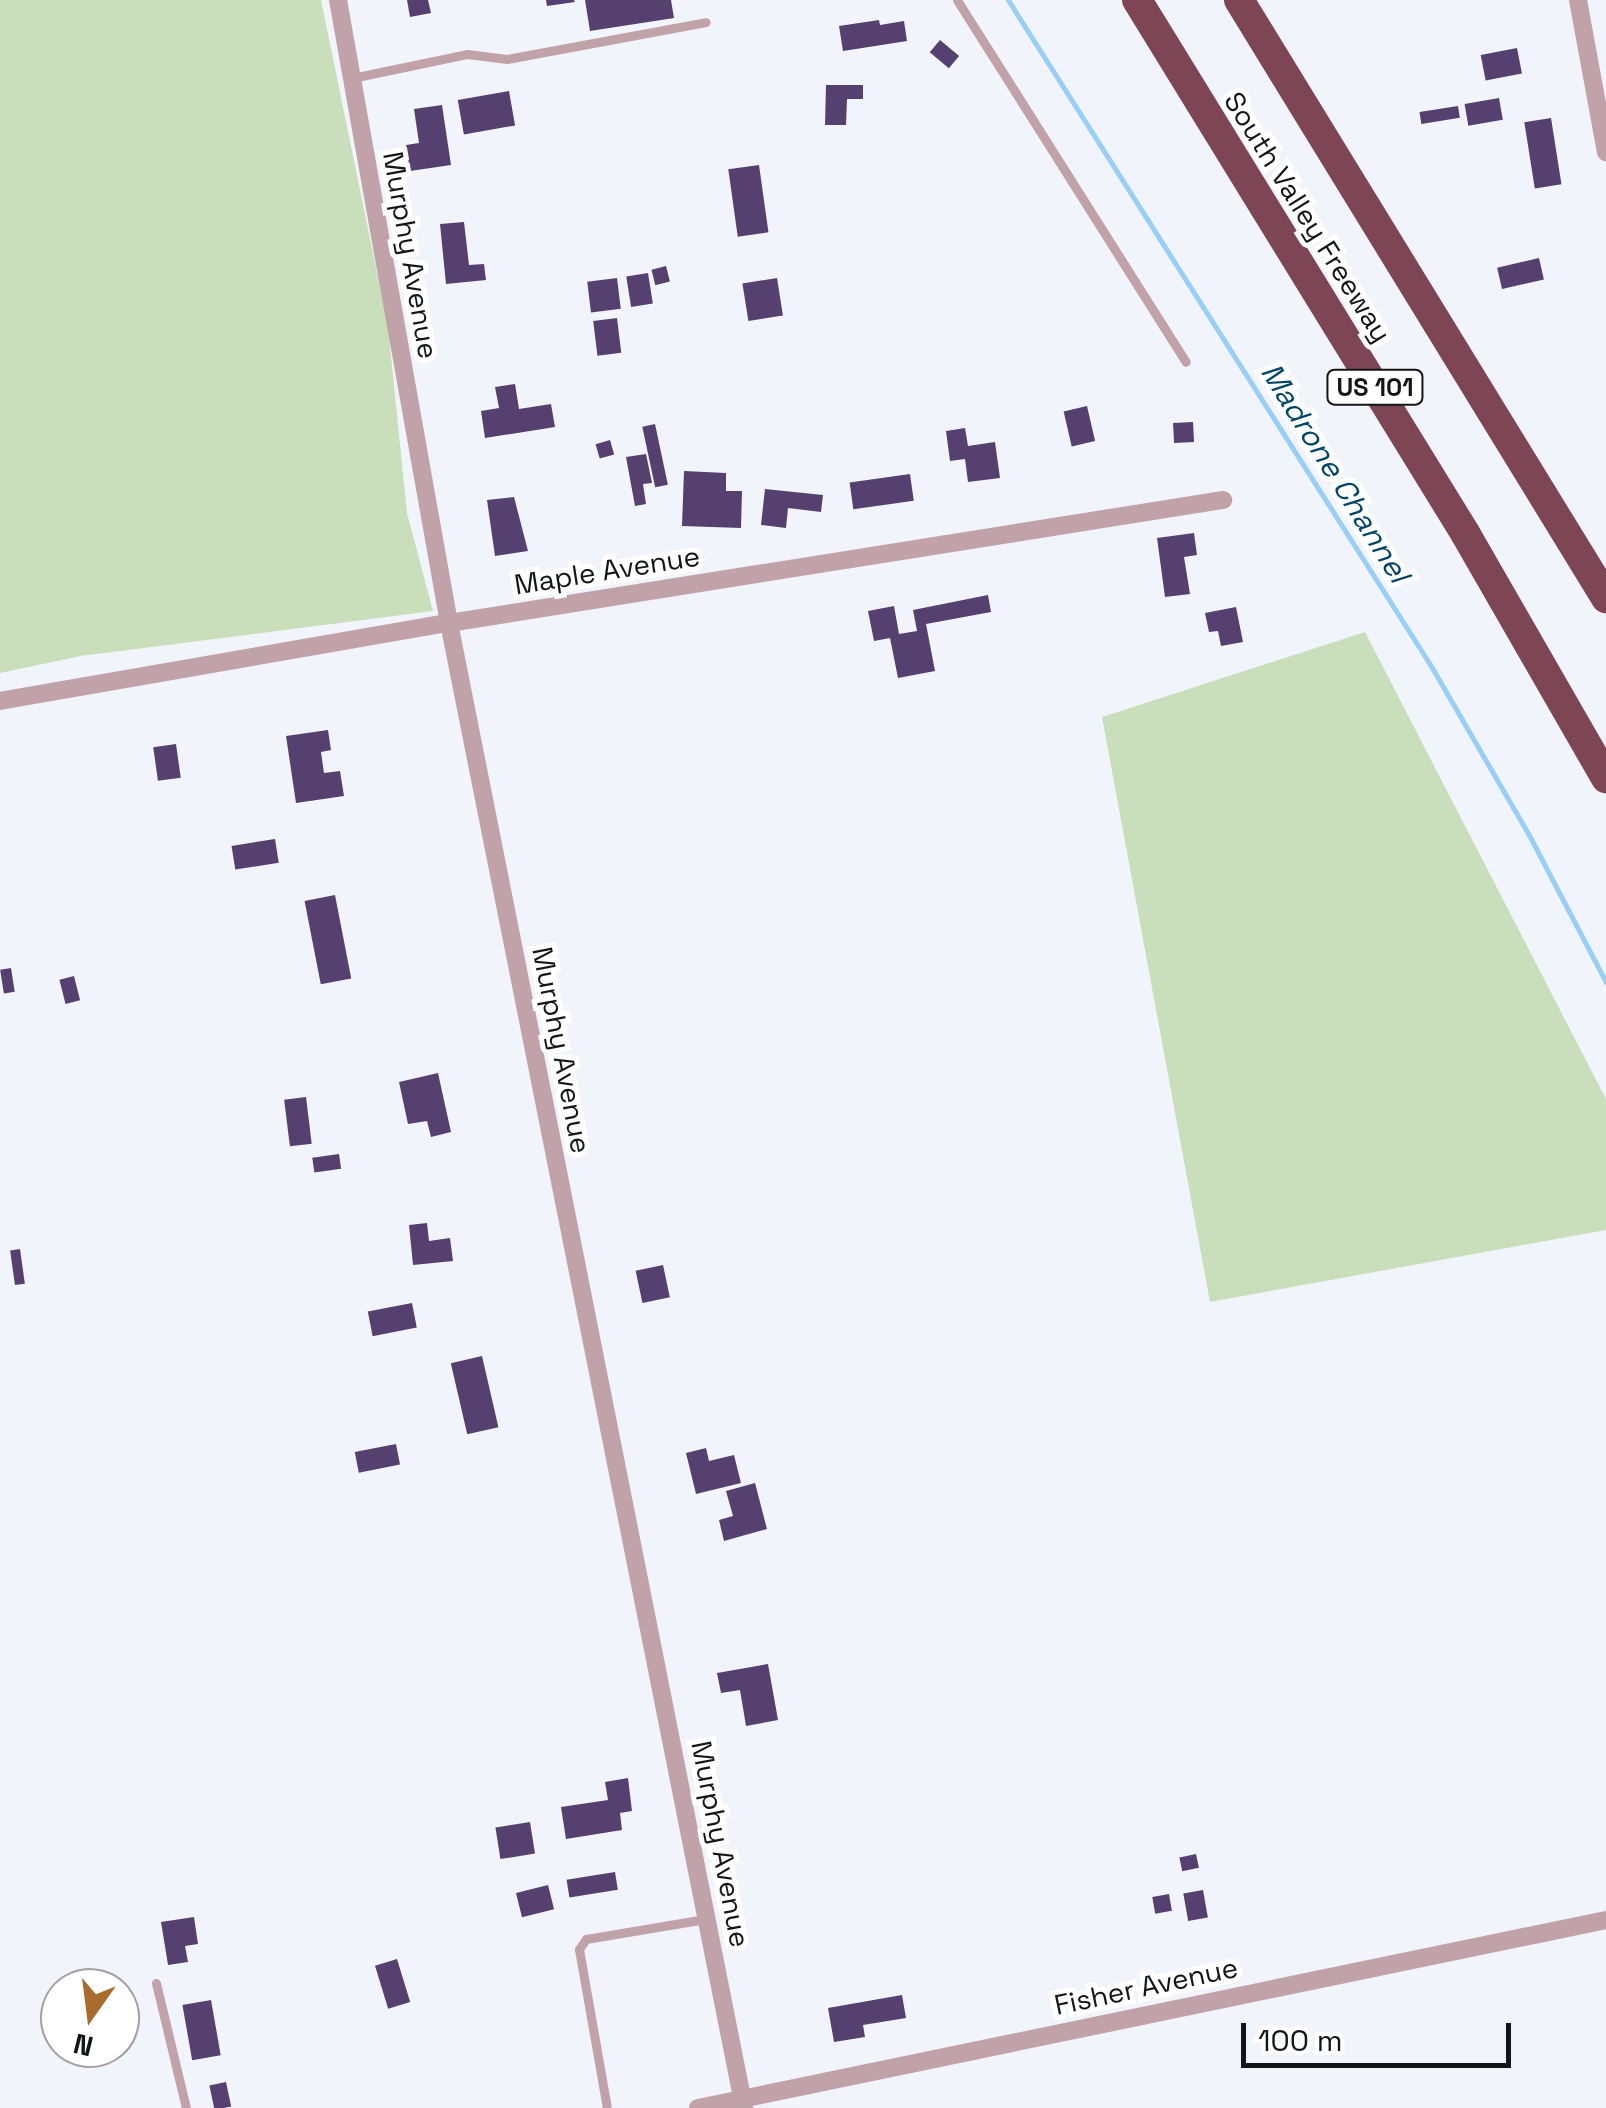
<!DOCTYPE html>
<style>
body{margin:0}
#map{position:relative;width:1606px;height:2108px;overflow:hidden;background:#f2f4fc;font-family:"Space Grotesk",sans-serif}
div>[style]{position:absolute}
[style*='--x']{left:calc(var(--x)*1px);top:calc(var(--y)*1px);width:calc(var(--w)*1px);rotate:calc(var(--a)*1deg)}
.green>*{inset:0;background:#c9dfbc}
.stream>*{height:5px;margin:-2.5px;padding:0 2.5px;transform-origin:2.5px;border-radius:2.5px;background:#99cef6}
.building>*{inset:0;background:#55406f;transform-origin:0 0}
.service>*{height:9px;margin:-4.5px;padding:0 4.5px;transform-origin:4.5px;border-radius:4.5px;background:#c0a2a8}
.minor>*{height:18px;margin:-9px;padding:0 9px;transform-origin:9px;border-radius:9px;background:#c0a2a8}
.motorway>*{height:30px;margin:-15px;padding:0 15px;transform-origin:15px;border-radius:15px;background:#7e4554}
span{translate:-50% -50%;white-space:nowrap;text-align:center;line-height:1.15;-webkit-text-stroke:10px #fff;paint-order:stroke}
.shield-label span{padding:2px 8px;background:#fff;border:2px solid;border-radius:8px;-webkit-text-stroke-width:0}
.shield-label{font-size:25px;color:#141518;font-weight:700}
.street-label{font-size:28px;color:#141518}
.water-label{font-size:30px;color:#004469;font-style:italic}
.north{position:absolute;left:40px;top:1968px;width:100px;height:100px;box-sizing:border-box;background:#fff;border:2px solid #a1a1a3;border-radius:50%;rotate:194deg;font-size:28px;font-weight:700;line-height:40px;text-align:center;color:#141518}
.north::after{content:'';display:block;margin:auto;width:35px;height:45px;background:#a86d2e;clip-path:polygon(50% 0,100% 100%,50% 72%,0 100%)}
.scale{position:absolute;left:1241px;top:2023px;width:270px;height:45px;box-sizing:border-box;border:5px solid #141518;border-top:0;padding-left:12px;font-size:30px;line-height:35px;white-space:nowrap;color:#141518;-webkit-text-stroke:8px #fff;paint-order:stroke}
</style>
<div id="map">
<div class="green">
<div style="clip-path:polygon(0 0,321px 0,388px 326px,407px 513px,433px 611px,81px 656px,0 673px)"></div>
<div style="clip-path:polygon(1365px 632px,1606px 1099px,1606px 1230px,1210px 1302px,1102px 717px)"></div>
</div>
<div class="stream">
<div style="--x:1008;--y:0;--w:789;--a:57.58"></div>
<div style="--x:1431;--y:666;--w:195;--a:59.9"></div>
<div style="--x:1529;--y:835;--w:166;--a:62.4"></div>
</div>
<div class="building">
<div style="clip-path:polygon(407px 0,428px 0,431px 13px,410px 17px)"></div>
<div style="clip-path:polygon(546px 0,574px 0,575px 2px,547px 6px)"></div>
<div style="clip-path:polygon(585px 0,671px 0,674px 18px,590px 31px)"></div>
<div style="clip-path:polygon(879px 20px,880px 25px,904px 21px,907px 41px,843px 51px,839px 26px)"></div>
<div style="left:940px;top:40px;width:25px;height:16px;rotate:40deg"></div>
<div style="left:1517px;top:48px;width:26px;height:37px;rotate:79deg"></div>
<div style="clip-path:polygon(826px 85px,863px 85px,863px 99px,847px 99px,846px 125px,825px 125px)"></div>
<div style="left:509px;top:91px;width:35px;height:52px;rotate:80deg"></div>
<div style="left:1499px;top:98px;width:22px;height:35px;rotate:80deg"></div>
<div style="clip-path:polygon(442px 105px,451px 165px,410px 171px,406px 145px,419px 143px,414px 109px)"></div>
<div style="left:1458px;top:106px;width:12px;height:39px;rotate:81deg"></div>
<div style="left:1551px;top:118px;width:67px;height:27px;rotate:81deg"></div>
<div style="left:759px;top:165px;width:68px;height:31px;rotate:82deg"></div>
<div style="clip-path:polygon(464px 222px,469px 265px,484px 264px,486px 280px,446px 284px,440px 224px)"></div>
<div style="left:1539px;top:258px;width:22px;height:43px;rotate:77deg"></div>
<div style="left:666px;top:266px;width:16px;height:15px;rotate:76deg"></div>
<div style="left:648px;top:273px;width:31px;height:22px;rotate:81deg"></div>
<div style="left:617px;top:278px;width:31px;height:30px;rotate:83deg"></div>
<div style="left:777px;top:278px;width:38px;height:35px;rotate:81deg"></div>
<div style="left:617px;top:318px;width:35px;height:24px;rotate:83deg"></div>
<div style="clip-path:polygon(515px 384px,519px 409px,551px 404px,555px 427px,485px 438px,481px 411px,499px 408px,495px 387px)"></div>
<div style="left:1087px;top:406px;width:36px;height:24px;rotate:77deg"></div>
<div style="left:1193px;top:422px;width:20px;height:20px;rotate:87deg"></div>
<div style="left:655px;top:424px;width:62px;height:13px;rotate:78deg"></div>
<div style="clip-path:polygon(965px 428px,968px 446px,995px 442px,1000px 478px,968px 482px,965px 459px,950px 461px,946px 431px)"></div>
<div style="left:610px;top:440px;width:15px;height:15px;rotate:74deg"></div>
<div style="clip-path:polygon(646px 454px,652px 483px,643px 484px,646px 504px,635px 506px,626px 457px)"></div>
<div style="clip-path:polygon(684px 471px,726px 473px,726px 491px,742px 491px,741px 528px,682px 526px)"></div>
<div style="left:910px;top:474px;width:27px;height:61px;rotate:82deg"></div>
<div style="clip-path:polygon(765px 489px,823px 495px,821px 512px,788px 508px,786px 528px,761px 525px)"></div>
<div style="clip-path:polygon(514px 497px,528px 551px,495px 556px,487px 500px)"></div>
<div style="clip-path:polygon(1194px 533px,1197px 555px,1184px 557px,1190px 594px,1165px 597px,1157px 538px)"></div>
<div style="clip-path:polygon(988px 595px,991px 612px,926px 624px,935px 671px,898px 678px,890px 638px,874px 641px,868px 611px,894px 606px,899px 634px,917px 631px,913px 610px)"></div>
<div style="clip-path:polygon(1236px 607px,1243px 642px,1221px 646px,1218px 631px,1209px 632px,1205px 613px)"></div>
<div style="clip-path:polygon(328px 730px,331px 750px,321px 752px,324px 773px,340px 771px,344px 796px,296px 803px,286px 736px)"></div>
<div style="left:176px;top:744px;width:34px;height:23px;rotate:82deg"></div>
<div style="left:275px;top:839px;width:24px;height:44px;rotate:81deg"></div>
<div style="left:335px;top:895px;width:85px;height:31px;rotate:79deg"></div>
<div style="left:11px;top:968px;width:24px;height:11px;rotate:81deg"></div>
<div style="left:74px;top:976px;width:25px;height:15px;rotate:76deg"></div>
<div style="clip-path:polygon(438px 1073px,451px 1132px,431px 1137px,427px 1121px,408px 1124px,399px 1082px)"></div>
<div style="left:306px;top:1097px;width:47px;height:22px;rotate:83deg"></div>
<div style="left:339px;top:1154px;width:15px;height:27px;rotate:82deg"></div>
<div style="clip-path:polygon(427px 1223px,429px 1241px,450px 1238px,453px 1261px,413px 1265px,409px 1225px)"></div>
<div style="left:20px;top:1249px;width:35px;height:10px;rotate:82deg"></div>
<div style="left:663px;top:1265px;width:33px;height:28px;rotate:78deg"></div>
<div style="left:412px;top:1303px;width:25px;height:45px;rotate:79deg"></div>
<div style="left:482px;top:1356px;width:73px;height:32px;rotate:77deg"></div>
<div style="left:396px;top:1444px;width:21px;height:42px;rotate:79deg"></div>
<div style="clip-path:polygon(706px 1448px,709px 1461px,734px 1455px,741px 1483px,696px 1494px,686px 1453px)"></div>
<div style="clip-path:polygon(755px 1483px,767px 1529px,724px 1541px,719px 1520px,733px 1516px,726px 1491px)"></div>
<div style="clip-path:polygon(768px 1664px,778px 1720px,746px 1726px,740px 1690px,721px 1693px,717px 1673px)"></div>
<div style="clip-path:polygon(628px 1778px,632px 1811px,620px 1813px,622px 1830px,566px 1839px,561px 1807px,608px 1800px,605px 1782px)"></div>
<div style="left:530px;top:1822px;width:32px;height:35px;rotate:81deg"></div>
<div style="left:1196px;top:1854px;width:14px;height:17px;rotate:78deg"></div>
<div style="left:615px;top:1872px;width:18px;height:49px;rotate:81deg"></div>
<div style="left:548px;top:1885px;width:25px;height:33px;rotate:76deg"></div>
<div style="left:1203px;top:1890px;width:28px;height:20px;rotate:80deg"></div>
<div style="left:1169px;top:1894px;width:17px;height:17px;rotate:80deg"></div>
<div style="clip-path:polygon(194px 1917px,198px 1944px,185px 1946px,188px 1962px,168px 1965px,161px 1922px)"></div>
<div style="left:397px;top:1959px;width:45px;height:23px;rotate:73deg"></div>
<div style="clip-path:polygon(902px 1995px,906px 2018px,863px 2025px,865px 2037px,834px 2042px,828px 2008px)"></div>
<div style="left:211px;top:2000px;width:56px;height:29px;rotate:80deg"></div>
<div style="left:226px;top:2082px;width:25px;height:17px;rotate:78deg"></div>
</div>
<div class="service">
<div style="--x:957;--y:0;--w:428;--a:57.7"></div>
<div style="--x:352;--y:78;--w:117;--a:-11.8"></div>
<div style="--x:467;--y:54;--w:40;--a:7.1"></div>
<div style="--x:507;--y:59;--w:202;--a:-10.5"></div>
<div style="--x:156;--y:1983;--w:129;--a:76.5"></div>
<div style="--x:607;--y:2108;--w:161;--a:-100"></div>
<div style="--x:579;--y:1949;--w:12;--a:-55"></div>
<div style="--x:586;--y:1939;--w:121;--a:-9.5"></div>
</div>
<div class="minor">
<div style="--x:338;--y:0;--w:633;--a:79.9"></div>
<div style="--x:449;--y:623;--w:1514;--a:78.76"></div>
<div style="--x:1578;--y:0;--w:155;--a:79.6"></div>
<div style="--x:0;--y:701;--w:456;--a:-9.9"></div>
<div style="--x:449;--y:623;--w:784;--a:-9.03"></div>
<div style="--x:698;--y:2108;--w:927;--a:-11.7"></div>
</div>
<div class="motorway">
<div style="--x:1137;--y:0;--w:626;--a:58.39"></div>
<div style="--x:1465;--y:533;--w:283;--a:60.1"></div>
<div style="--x:1239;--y:0;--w:702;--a:58.46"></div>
</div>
<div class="shield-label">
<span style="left:1375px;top:387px">US 101</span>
</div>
<div class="street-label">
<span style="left:1308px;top:217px;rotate:58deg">South Valley Freeway</span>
<span style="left:411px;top:255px;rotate:80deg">Murphy Avenue</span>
<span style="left:607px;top:570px;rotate:-9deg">Maple Avenue</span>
<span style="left:562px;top:1050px;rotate:79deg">Murphy Avenue</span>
<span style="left:721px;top:1844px;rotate:79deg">Murphy Avenue</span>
<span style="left:1146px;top:1986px;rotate:-12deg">Fisher Avenue</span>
</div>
<div class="water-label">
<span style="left:1335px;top:473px;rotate:58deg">Madrone Channel</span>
</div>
<div class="north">N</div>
<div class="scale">100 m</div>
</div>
